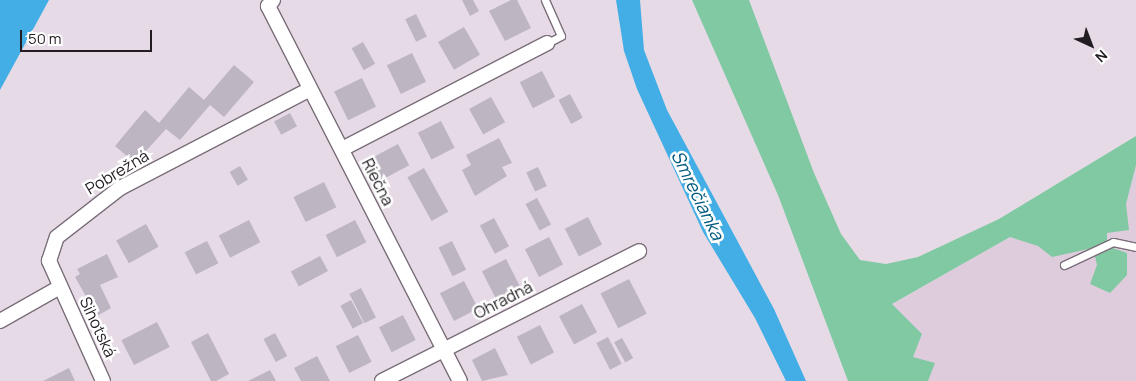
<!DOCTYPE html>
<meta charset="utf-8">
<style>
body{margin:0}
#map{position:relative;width:1136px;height:381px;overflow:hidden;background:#e6dae6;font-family:Manrope,sans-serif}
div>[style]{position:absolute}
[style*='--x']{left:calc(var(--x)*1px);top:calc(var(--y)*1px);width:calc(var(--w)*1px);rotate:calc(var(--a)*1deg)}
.built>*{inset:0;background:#deccdd}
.green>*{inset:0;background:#81c9a3}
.water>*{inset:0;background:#42aee5}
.building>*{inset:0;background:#bdb5c2;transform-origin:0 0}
.roads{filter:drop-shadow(1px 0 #796e79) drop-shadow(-1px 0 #796e79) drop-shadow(0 1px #796e79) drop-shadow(0 -1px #796e79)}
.lane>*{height:7px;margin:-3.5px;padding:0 3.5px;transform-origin:3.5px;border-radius:3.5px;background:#fff}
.street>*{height:14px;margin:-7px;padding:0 7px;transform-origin:7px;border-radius:7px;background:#fff}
span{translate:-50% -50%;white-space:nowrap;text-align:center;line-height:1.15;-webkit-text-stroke:5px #fff;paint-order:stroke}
.street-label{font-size:16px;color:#221d22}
.water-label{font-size:18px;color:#005a7f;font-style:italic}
.north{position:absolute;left:1066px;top:20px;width:50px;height:50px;-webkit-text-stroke:4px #fff;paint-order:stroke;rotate:137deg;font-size:14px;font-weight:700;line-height:20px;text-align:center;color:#221d22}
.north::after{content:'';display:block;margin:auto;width:18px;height:22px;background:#221d22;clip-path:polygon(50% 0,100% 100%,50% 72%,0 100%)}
.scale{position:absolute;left:20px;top:30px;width:132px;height:22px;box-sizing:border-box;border:2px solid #221d22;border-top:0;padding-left:6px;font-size:15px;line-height:18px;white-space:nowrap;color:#221d22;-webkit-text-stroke:4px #fff;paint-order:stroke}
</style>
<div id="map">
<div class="built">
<div style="clip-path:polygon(1136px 165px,1136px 381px,918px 381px,891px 305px)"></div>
</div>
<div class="green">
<div style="clip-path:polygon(692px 0,749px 0,814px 173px,841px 234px,860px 260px,886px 264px,918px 257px,999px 219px,1136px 136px,1136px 165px,1126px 204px,1129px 230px,1107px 233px,1107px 246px,1127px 253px,1127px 275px,1110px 293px,1090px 284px,1097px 265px,1093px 248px,1052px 257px,1038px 246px,1010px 237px,892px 304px,922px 334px,913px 357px,935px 363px,928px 381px,848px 381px,778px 195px)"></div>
</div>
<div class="water">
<div style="clip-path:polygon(0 0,49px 0,0 90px)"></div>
<div style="clip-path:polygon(616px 0,640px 0,644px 50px,667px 110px,774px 309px,806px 381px,786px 381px,755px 318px,703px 232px,637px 89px,624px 51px)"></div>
</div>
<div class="building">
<div style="clip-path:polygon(462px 0,473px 0,479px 11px,470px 16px)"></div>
<div style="clip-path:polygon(511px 0,517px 0,531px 28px,505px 41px,489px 11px)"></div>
<div style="left:416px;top:14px;width:25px;height:12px;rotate:64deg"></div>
<div style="left:464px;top:27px;width:32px;height:30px;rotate:60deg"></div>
<div style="left:363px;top:42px;width:25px;height:13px;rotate:61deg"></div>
<div style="left:412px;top:53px;width:32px;height:28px;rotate:64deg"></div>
<div style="clip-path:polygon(234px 65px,254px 82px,224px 117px,210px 105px,180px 140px,166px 129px,135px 163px,115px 146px,145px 110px,159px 123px,189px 87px,204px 100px)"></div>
<div style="left:542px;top:71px;width:29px;height:25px;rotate:63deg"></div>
<div style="left:362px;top:78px;width:32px;height:31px;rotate:64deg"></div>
<div style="left:570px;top:94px;width:27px;height:13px;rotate:62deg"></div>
<div style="left:491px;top:97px;width:29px;height:25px;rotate:61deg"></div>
<div style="left:290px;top:113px;width:15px;height:18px;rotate:62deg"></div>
<div style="left:441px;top:121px;width:30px;height:26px;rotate:63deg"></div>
<div style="clip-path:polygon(499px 138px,512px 163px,502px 167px,507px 176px,475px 196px,462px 170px,471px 165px,466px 155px)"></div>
<div style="left:398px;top:144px;width:24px;height:33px;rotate:62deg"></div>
<div style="left:240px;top:166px;width:16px;height:12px;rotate:60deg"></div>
<div style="left:538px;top:167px;width:21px;height:13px;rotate:65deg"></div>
<div style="left:424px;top:168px;width:50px;height:19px;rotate:61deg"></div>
<div style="left:324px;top:182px;width:28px;height:34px;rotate:64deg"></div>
<div style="left:537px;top:198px;width:30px;height:13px;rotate:62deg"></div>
<div style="left:588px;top:217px;width:31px;height:26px;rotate:63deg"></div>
<div style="left:494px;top:218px;width:32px;height:16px;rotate:62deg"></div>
<div style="left:249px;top:220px;width:25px;height:34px;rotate:63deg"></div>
<div style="left:355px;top:220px;width:25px;height:33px;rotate:63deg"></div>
<div style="left:146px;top:224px;width:26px;height:34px;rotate:61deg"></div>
<div style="left:549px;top:237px;width:31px;height:27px;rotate:63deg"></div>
<div style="left:207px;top:241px;width:25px;height:25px;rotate:63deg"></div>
<div style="left:452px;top:241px;width:32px;height:15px;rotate:64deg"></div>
<div style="clip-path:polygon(107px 254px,118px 277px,100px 285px,111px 308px,97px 316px,75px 277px,80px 274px,77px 269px)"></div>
<div style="left:320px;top:256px;width:17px;height:33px;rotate:62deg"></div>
<div style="left:506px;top:259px;width:31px;height:27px;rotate:63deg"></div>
<div style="left:629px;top:279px;width:39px;height:32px;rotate:63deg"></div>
<div style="left:464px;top:281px;width:31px;height:27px;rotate:63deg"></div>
<div style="left:361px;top:288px;width:33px;height:13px;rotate:63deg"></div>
<div style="left:351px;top:300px;width:26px;height:12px;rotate:62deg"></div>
<div style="left:582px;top:304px;width:32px;height:26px;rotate:62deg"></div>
<div style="left:403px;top:315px;width:28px;height:27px;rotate:63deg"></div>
<div style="left:157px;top:322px;width:28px;height:40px;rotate:63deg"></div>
<div style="left:540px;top:325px;width:31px;height:26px;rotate:63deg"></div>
<div style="clip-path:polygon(208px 333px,229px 374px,216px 381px,211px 381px,191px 342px)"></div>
<div style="left:275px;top:333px;width:26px;height:13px;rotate:62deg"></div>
<div style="left:358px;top:335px;width:30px;height:25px;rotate:63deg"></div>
<div style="left:608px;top:337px;width:30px;height:13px;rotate:63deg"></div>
<div style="left:622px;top:338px;width:23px;height:9px;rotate:61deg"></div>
<div style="clip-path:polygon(495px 348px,508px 375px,482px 381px,472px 360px)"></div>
<div style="clip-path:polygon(317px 356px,330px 381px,301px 381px,294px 368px)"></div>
<div style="clip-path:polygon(69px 368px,75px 381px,43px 381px)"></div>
<div style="clip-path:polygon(270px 370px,276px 381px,248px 381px)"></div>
</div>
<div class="roads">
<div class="lane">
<div style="--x:545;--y:0;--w:39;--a:66"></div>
<div style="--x:561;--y:36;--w:16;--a:153"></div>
<div style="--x:1064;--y:265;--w:54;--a:-25.1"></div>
<div style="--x:1113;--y:242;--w:24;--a:12"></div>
</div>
<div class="street">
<div style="--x:273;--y:0;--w:8;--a:130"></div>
<div style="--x:268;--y:6;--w:421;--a:62.9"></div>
<div style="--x:342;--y:149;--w:231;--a:-27.3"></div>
<div style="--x:0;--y:321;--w:69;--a:-29.5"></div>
<div style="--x:103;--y:381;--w:132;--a:-114.2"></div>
<div style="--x:49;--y:261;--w:25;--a:-72"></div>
<div style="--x:57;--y:237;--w:80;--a:-37.9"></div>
<div style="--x:120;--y:188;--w:214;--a:-27.5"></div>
<div style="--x:382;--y:381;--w:288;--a:-26.8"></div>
</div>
</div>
<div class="street-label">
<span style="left:117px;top:172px;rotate:-31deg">Pobrežná</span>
<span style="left:378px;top:182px;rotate:63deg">Riečna</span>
<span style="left:503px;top:300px;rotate:-27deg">Ohradná</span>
<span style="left:98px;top:327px;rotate:65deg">Sihotská</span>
</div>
<div class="water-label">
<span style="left:698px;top:195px;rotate:64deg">Smrečianka</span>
</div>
<div class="north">N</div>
<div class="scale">50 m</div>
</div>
